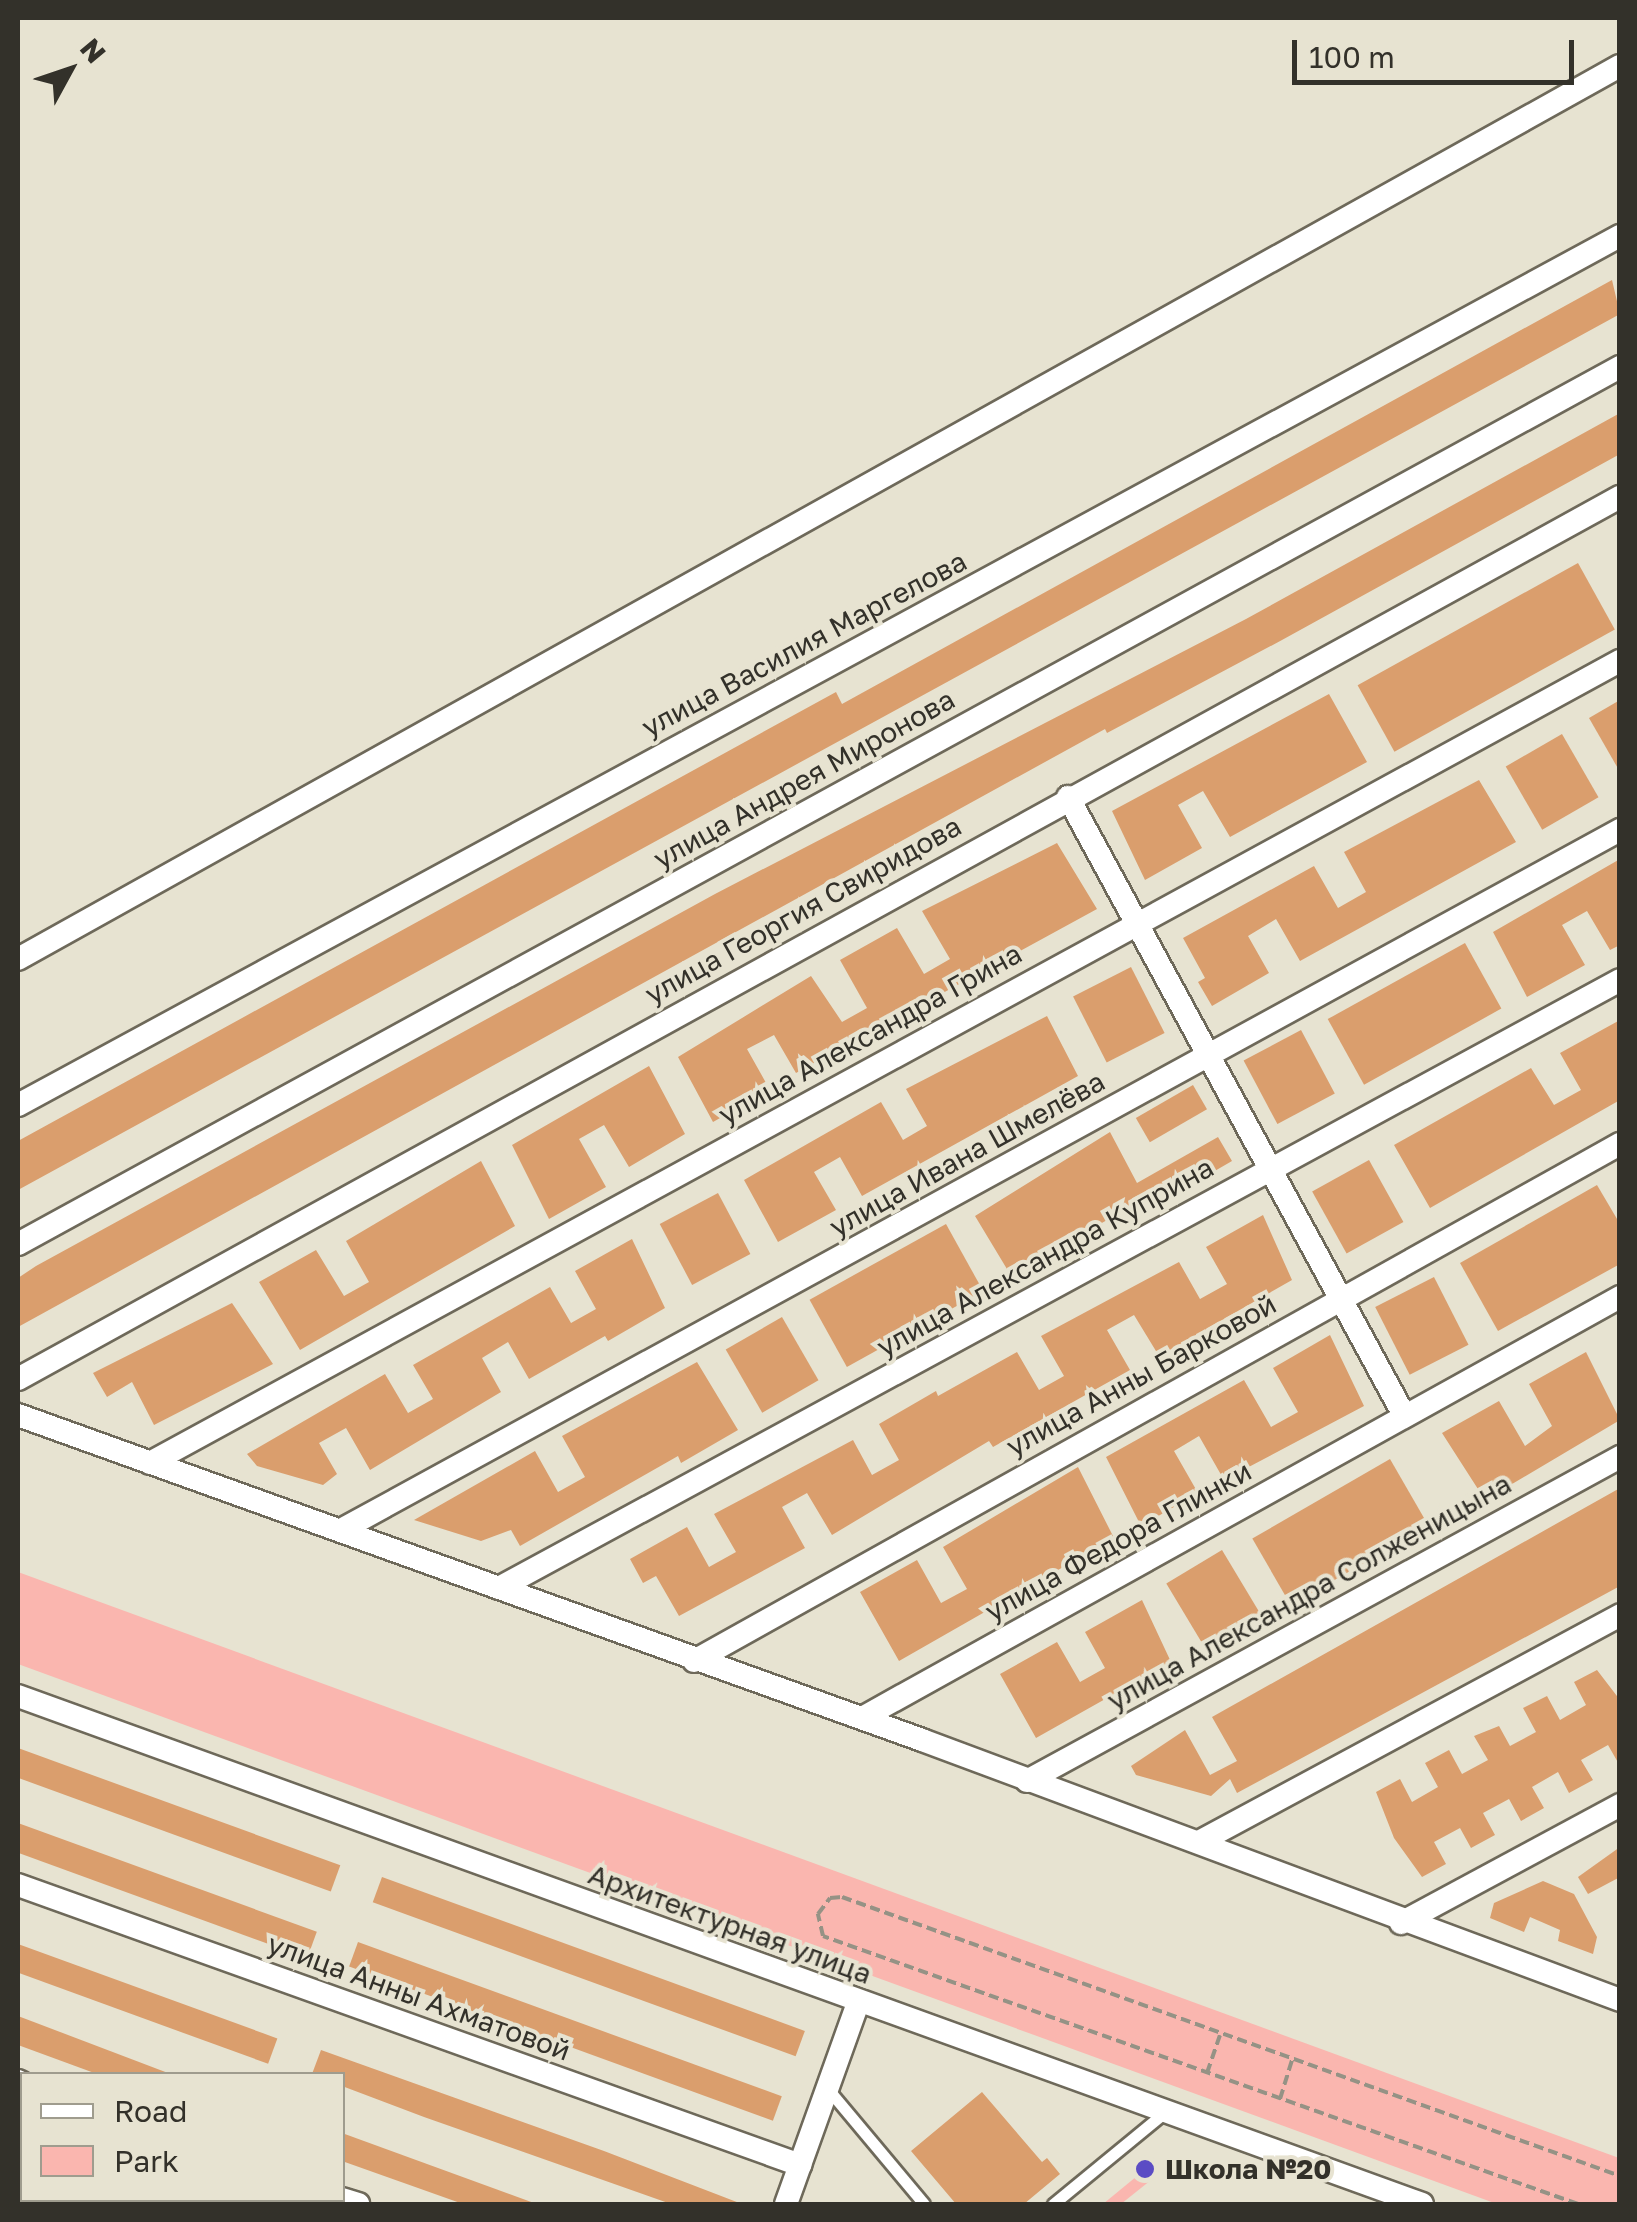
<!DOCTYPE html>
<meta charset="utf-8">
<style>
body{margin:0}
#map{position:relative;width:1637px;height:2222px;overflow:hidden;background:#e7e3d1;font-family:"Golos Text",sans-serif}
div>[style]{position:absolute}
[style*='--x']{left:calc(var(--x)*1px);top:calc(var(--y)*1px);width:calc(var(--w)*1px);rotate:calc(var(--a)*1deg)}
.green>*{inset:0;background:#fab6af}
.building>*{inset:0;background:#da9e6d;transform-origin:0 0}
.path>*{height:4px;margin-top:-2px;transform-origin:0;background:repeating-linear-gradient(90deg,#959285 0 10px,transparent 0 15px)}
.roads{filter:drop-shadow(2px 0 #6e695a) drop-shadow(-2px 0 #6e695a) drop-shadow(0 2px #6e695a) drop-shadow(0 -2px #6e695a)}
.service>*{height:11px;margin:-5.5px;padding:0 5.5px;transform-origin:5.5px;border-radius:5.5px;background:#fff}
.minor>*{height:22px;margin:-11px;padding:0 11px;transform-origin:11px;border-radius:11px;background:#fff}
.dots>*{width:28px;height:28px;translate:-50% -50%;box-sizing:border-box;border:5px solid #e7e3d1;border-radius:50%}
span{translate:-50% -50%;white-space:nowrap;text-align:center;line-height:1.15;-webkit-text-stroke:8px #e7e3d1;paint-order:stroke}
.street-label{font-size:28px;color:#33312a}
.poi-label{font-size:28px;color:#33312a;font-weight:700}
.left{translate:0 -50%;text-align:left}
.frame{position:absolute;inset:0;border:20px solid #33312a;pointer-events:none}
.legend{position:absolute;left:20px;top:2072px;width:325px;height:130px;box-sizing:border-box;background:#e7e3d1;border:2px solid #9f9c8e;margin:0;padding:12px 18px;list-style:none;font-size:30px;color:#33312a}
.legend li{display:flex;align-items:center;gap:20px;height:50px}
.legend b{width:50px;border:2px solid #9f9c8e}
.north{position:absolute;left:20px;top:20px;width:100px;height:100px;-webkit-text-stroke:8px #e7e3d1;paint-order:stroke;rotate:50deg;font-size:28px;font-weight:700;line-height:40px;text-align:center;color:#33312a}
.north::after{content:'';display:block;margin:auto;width:35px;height:45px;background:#33312a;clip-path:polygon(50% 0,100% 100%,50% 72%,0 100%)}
.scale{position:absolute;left:1292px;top:40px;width:282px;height:45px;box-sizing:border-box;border:5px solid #33312a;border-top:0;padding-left:12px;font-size:30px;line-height:35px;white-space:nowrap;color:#33312a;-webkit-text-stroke:8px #e7e3d1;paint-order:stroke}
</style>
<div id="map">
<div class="green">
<div style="clip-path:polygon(18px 1572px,1619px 2158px,1619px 2204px,1497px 2204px,18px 1664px)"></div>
<div style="clip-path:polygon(1148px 2167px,1156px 2176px,1121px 2204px,1103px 2204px)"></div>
</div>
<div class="building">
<div style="clip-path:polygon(1612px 280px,1620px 314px,18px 1190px,18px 1141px,836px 692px,842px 704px)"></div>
<div style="clip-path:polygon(1620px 413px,1620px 454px,1282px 640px,1107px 733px,1105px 729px,18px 1327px,18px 1278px,36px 1266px,715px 894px,1246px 619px)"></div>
<div style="left:1578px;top:563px;width:76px;height:252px;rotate:61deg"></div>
<div style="clip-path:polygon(1329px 694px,1367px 762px,1230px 837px,1203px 791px,1178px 805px,1202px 848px,1145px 880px,1112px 811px)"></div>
<div style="clip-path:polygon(1620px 700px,1620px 772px,1589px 718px)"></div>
<div style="left:1562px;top:734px;width:73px;height:65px;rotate:60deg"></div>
<div style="clip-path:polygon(1479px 780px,1516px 842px,1300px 961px,1276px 919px,1248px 936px,1269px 973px,1212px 1006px,1198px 982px,1205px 978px,1183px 938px,1314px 866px,1338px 908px,1366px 892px,1344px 852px)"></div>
<div style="clip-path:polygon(1057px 843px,1097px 909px,796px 1073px,774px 1035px,747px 1049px,770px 1090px,713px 1122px,678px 1057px,811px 976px,842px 1022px,867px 1008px,840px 960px,897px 928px,924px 974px,950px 959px,922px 911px)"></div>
<div style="clip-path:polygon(1620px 859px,1620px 945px,1610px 950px,1587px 911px,1562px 925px,1585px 965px,1527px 997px,1493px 932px)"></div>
<div style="left:1465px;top:943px;width:75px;height:157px;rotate:61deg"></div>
<div style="left:1131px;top:967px;width:74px;height:65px;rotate:63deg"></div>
<div style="clip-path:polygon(1047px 1016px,1078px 1076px,862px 1196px,840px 1157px,814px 1172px,836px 1210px,778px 1242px,744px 1180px,881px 1102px,903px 1140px,927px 1126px,906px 1089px)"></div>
<div style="clip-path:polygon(1620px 1020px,1620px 1100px,1430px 1208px,1394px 1145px,1531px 1068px,1554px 1105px,1581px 1090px,1560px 1053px)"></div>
<div style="left:1301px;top:1030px;width:72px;height:65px;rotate:62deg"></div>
<div style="clip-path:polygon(649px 1066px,685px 1134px,629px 1167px,604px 1125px,579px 1139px,606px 1187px,549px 1219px,512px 1145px)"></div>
<div style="left:1193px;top:1085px;width:28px;height:66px;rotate:60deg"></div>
<div style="clip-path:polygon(1110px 1132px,1137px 1183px,1218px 1137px,1232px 1161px,1175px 1194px,1170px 1185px,1010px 1274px,975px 1216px)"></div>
<div style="left:1369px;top:1160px;width:71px;height:65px;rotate:61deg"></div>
<div style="clip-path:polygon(481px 1161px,515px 1226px,300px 1350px,259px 1282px,316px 1250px,344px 1296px,369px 1282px,346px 1241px)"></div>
<div style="clip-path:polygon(1597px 1185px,1620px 1224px,1620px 1264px,1498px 1331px,1460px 1263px)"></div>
<div style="left:718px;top:1193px;width:69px;height:66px;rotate:62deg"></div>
<div style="clip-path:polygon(1263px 1215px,1292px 1280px,1159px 1356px,1134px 1315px,1107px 1330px,1130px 1370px,993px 1447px,989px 1441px,832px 1535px,807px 1493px,782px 1507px,805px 1548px,679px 1616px,656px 1576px,643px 1583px,630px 1559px,687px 1527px,709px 1567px,736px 1552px,714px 1514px,853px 1440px,872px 1475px,899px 1460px,879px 1424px,936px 1391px,938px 1396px,1017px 1352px,1039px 1390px,1064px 1376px,1041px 1336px,1179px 1262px,1200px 1299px,1227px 1284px,1206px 1247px)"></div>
<div style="left:946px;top:1224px;width:77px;height:156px;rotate:61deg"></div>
<div style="clip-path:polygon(632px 1239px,665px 1308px,608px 1341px,605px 1336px,529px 1379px,508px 1342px,482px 1358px,501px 1392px,370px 1470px,346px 1428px,319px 1443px,337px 1474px,323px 1485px,257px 1466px,247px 1454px,385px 1374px,408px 1413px,433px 1399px,413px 1365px,550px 1287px,571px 1323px,596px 1309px,575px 1271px)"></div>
<div style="left:1434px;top:1277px;width:76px;height:66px;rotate:63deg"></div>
<div style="clip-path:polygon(232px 1303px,273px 1364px,154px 1425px,132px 1382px,107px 1397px,93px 1373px)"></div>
<div style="left:782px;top:1317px;width:73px;height:65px;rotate:60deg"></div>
<div style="clip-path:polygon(1330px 1335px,1364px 1406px,1224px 1480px,1199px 1436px,1174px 1451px,1198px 1493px,1141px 1526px,1106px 1457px,1244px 1380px,1271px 1427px,1298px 1412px,1273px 1368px)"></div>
<div style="clip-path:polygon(1586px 1352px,1620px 1420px,1485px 1500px,1442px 1433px,1499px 1401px,1525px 1446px,1552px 1426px,1529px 1384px)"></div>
<div style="clip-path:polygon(697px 1362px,738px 1430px,681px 1463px,678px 1456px,520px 1546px,511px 1530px,481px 1541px,414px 1520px,535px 1451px,558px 1492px,585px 1477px,562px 1436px)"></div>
<div style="left:1390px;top:1459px;width:77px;height:159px;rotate:60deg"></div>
<div style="clip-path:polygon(1078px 1467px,1114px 1538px,899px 1661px,860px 1592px,917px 1560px,941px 1603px,967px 1589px,943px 1547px)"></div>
<div style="clip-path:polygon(1620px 1488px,1620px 1586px,1237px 1793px,1230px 1779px,1211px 1796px,1136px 1775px,1131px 1766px,1185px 1730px,1210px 1775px,1237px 1761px,1212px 1717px)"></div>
<div style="left:1222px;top:1550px;width:79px;height:65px;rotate:59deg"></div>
<div style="clip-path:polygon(1142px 1600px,1171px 1662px,1036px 1738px,1000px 1674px,1057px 1642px,1080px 1682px,1105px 1668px,1085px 1632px)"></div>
<div style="clip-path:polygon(1597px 1670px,1620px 1700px,1620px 1766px,1608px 1745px,1581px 1760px,1593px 1780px,1569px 1793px,1558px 1772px,1532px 1787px,1544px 1808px,1521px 1821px,1509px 1799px,1483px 1813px,1495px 1835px,1471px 1848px,1460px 1828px,1434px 1842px,1446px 1864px,1422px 1877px,1394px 1838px,1376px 1792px,1400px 1779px,1412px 1802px,1438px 1787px,1425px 1763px,1449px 1750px,1462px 1774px,1488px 1760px,1474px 1736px,1499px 1726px,1510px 1746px,1536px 1732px,1523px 1708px,1547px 1696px,1560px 1720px,1586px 1705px,1574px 1682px)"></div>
<div style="left:18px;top:1748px;width:343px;height:28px;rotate:20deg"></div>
<div style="left:18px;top:1823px;width:318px;height:28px;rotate:20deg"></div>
<div style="clip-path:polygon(1620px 1847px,1620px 1877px,1588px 1894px,1578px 1877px)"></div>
<div style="left:382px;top:1877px;width:450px;height:27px;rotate:20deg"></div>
<div style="clip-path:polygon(1543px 1881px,1574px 1894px,1597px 1937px,1593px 1954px,1558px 1941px,1560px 1930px,1530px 1917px,1524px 1932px,1490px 1918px,1494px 1903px)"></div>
<div style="left:358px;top:1942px;width:451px;height:26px;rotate:20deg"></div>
<div style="left:18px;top:1944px;width:276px;height:27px;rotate:20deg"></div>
<div style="clip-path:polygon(18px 2016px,168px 2073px,168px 2074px,97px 2074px,18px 2045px)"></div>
<div style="clip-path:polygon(321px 2050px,604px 2151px,742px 2204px,671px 2204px,424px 2117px,342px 2086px,342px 2074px,312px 2074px)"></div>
<div style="clip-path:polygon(982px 2092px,1042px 2162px,1047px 2158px,1060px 2174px,1024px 2204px,956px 2204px,911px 2151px)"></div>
<div style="clip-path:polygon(342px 2133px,534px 2203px,534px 2204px,463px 2204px,342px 2161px)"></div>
</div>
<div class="path">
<div style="--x:1207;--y:2073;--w:40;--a:-71.1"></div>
<div style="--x:1280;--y:2099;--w:41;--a:-72.9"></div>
<div style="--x:1578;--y:2204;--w:801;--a:-160.46"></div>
<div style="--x:823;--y:1936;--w:23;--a:-103"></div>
<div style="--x:818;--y:1914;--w:20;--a:-53"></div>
<div style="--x:830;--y:1898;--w:12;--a:-5"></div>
<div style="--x:842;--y:1897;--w:827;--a:19.73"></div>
</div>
<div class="roads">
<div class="service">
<div style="--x:827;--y:2088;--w:151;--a:50.1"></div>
<div style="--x:1053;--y:2204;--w:145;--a:-39.4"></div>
</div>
<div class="minor">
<div style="--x:1068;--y:797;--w:703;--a:61.47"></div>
<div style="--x:18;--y:959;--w:1834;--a:-29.14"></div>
<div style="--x:18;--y:1105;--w:1823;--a:-28.48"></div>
<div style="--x:18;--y:1244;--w:1826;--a:-28.7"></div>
<div style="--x:18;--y:1379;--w:1829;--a:-28.84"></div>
<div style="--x:18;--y:1415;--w:961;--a:19.77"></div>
<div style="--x:922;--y:1740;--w:745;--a:20.43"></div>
<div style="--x:150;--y:1463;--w:1675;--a:-28.62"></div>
<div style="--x:343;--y:1529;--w:1456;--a:-28.7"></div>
<div style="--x:499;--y:1588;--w:1275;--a:-28.47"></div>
<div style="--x:694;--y:1661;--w:1061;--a:-29.18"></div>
<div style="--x:18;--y:1696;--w:1493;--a:19.89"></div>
<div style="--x:862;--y:1718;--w:867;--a:-29.05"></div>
<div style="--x:1027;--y:1781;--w:676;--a:-28.65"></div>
<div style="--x:1199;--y:1842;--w:478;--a:-28.3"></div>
<div style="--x:18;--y:1885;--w:831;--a:19.7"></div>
<div style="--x:1401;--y:1923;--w:249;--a:-28.3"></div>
<div style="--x:18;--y:2081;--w:4;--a:27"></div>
<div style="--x:342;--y:2199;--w:17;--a:17"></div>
<div style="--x:786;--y:2204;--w:214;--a:-70.3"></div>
</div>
</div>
<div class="dots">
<div style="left:1145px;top:2169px;background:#5b4cc4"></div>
</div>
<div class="street-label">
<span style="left:804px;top:644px;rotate:-28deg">улица Василия Маргелова</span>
<span style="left:804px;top:779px;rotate:-29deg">улица Андрея Миронова</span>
<span style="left:803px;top:910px;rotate:-29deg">улица Георгия Свиридова</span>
<span style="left:870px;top:1034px;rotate:-29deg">улица Александра Грина</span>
<span style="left:967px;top:1154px;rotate:-29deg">улица Ивана Шмелёва</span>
<span style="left:1045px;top:1257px;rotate:-29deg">улица Александра Куприна</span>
<span style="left:1141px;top:1375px;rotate:-29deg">улица Анны Барковой</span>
<span style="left:1118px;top:1541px;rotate:-29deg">улица Федора Глинки</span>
<span style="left:1309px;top:1592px;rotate:-29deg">улица Александра Солженицына</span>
<span style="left:730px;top:1924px;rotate:20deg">Архитектурная улица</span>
<span style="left:419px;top:1997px;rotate:20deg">улица Анны Ахматовой</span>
</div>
<div class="poi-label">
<span class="left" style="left:1165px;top:2169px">Школа №20</span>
</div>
<div class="frame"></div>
<ul class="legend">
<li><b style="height:12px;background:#fff"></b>Road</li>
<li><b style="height:28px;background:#fab6af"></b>Park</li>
</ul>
<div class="north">N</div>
<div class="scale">100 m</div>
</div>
